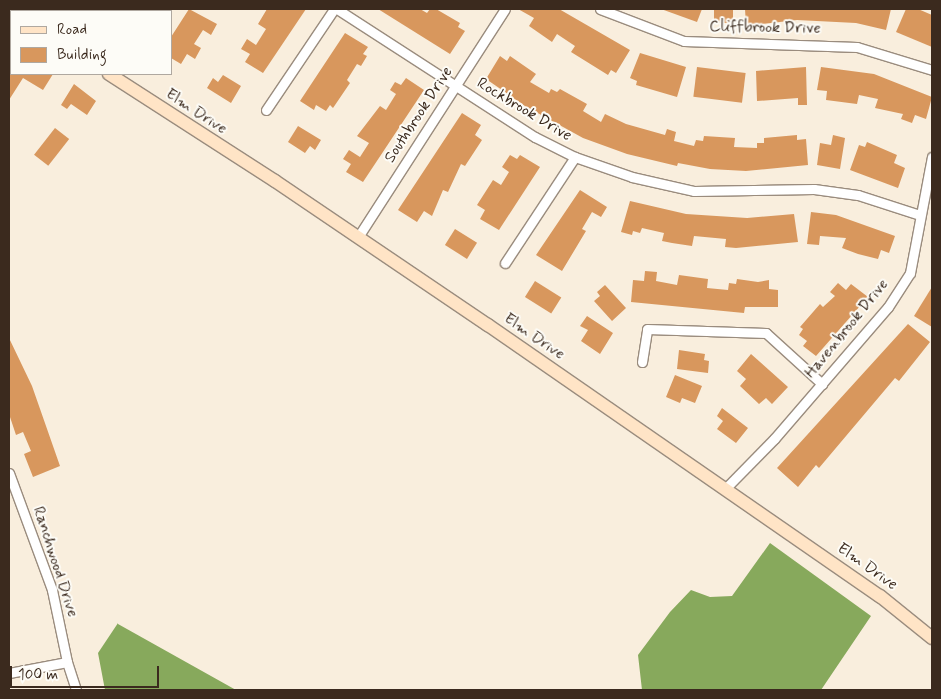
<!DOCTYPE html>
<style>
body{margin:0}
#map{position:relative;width:941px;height:699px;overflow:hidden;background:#f9eedd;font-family:Mynerve,sans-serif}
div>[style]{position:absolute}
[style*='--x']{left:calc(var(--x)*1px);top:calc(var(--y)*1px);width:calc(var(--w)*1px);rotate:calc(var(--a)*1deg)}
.forest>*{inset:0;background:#87a95c}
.building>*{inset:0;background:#d8975d;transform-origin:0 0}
.roads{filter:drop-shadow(1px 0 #9a8c7e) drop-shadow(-1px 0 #9a8c7e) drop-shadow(0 1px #9a8c7e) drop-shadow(0 -1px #9a8c7e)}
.street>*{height:9px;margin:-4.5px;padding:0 4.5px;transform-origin:4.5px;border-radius:4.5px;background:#fff}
.secondary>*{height:12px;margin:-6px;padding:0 6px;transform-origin:6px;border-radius:6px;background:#ffe4c6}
span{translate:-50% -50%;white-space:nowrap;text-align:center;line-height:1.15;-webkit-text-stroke:4px #fdfcf7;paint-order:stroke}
.street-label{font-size:16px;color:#3b2a1e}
.frame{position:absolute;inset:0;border:10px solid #3b2a1e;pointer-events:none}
.legend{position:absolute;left:10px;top:10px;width:162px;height:65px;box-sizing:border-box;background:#fdfcf7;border:1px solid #afa8a0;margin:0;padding:6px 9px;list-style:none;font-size:15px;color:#3b2a1e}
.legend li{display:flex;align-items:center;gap:10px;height:25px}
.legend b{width:25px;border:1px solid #afa8a0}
.scale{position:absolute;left:10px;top:666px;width:149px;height:22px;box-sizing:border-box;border:2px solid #3b2a1e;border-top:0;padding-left:6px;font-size:15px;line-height:18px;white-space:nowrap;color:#3b2a1e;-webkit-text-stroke:4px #fdfcf7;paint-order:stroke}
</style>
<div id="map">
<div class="forest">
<div style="clip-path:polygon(770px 543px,871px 616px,821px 690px,642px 690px,638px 655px,670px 612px,691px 590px,710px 597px,732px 596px)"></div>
<div style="clip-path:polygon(118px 623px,118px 624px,236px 690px,105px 690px,98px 653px)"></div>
</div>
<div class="building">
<div style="clip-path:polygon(189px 9px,217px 24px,211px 35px,203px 30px,194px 44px,201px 48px,195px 59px,187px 54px,181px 64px,171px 58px,171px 37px)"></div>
<div style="clip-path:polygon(267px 9px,306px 9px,263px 73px,245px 62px,250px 54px,241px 49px,247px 39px,256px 45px,266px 29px,258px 24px)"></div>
<div style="clip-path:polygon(378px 9px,420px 9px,427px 13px,430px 9px,436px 9px,460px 23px,458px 27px,465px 31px,450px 54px)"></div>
<div style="clip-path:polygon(518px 9px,559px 9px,630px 50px,616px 73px,611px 70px,608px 75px,571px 52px,575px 46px,557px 34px,552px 42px,529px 26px,534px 18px)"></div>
<div style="clip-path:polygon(661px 9px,702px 9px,697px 22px)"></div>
<div style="left:714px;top:9px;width:19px;height:14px"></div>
<div style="clip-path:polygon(745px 9px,891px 9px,886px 30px,856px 23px,797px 20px,746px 26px)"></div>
<div style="clip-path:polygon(906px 9px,918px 9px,932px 15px,932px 47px,896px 32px)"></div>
<div style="clip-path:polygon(345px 33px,368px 47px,363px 54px,367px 56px,361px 66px,357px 64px,347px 80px,350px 83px,333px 108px,330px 105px,326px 111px,316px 105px,314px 110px,300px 101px)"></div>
<div style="clip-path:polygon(640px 53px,686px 67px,677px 97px,636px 85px,637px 81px,630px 78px)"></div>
<div style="clip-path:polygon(500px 56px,507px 61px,510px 56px,536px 74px,530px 82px,549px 93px,551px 89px,557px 92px,560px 89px,587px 104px,583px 111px,601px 122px,605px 114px,626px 124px,665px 135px,667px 129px,676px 132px,674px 141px,694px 146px,696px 140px,703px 141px,704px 136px,735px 138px,734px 147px,757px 148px,757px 143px,764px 143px,764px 138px,797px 135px,797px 140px,806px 139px,808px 165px,746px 171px,710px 169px,678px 163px,677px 166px,627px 154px,583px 138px,525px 106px,486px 79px)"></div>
<div style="left:697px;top:67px;width:49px;height:30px;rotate:7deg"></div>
<div style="clip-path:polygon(806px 67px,807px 105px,798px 105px,798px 98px,757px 101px,756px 71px)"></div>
<div style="clip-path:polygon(821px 67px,874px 74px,932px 97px,926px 119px,915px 115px,912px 123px,901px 119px,903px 114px,875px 108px,878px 99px,859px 95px,857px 104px,826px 100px,827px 91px,817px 90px)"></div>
<div style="clip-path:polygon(9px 74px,53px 74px,43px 90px,23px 78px,9px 100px)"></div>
<div style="clip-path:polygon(223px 75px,241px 86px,231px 103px,207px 88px,213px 78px,218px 82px)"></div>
<div style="clip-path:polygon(406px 78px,424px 90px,363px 182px,346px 172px,351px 164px,343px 159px,349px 150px,360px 157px,369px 143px,357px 136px,380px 106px,386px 110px,396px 94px,390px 90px,395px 82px,401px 85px)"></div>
<div style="clip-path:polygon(74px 84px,96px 101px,87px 115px,71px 104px,67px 109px,61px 105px)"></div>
<div style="clip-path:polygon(462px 113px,481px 125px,475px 135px,482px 140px,465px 166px,461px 164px,448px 192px,443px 190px,432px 216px,424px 211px,417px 222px,398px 210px)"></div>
<div style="clip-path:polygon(298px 126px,321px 140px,315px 150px,310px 146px,305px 153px,288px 142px)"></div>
<div style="left:55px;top:128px;width:18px;height:34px;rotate:38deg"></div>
<div style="clip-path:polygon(833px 135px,845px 138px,840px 169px,817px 165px,820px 143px,831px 145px)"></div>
<div style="clip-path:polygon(867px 142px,897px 155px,894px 163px,905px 168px,898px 188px,850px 170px,859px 145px,865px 147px)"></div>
<div style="clip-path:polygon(510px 155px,517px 159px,520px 155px,540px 167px,499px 230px,480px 219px,485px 210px,477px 205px,493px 180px,501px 185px,509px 172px,502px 167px)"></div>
<div style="clip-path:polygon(580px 190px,607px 207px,601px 217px,592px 212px,582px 229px,586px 231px,562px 271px,536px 255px)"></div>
<div style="clip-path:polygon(630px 201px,686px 214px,747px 218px,794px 214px,798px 242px,736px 248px,725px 247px,726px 239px,694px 236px,692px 246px,672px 243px,662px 241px,664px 233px,642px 228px,640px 233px,633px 231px,632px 235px,621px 232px)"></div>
<div style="clip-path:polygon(811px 212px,836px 215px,895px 236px,889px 253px,881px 250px,878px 259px,858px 254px,842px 248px,846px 238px,820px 236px,819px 245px,807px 244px)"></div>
<div style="left:455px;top:229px;width:26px;height:19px;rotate:32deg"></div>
<div style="clip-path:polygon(645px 271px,657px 272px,656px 281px,677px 285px,679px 275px,708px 279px,707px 288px,728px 290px,729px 283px,736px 284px,737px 279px,758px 282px,769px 280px,769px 289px,778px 290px,778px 307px,745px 307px,744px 313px,631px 302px,633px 280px,644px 281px)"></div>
<div style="left:535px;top:281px;width:31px;height:19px;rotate:32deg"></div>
<div style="clip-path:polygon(838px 283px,846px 290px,851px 284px,868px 297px,816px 356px,803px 346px,807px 341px,799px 335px,803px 329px,800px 327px,820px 304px,823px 307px,835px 296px,830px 292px)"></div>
<div style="clip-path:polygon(605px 285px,626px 308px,612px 321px,594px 301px,600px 296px,597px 292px)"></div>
<div style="clip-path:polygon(932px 287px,932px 327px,914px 316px)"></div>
<div style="clip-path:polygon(587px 316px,613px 333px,600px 354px,581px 341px,588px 330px,580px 326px)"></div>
<div style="clip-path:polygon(908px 324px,930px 342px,899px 381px,895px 378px,819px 468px,816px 465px,798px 487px,777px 468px)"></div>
<div style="clip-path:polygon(9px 338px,32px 386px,60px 466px,33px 477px,24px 454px,31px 451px,23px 432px,16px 435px,9px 414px)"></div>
<div style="clip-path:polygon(679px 350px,705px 354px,704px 360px,709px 361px,708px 373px,677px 369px)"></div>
<div style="clip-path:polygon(751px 354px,788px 387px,772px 404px,766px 398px,759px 404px,740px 386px,746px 379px,737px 371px)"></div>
<div style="clip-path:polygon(675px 375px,702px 386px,695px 403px,682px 398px,680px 403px,666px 397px)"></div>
<div style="clip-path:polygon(722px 408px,748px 428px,736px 443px,717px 429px,723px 421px,717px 416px)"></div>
</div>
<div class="roads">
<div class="street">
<div style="--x:337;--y:9;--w:236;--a:32.9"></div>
<div style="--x:535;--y:137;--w:45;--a:26.6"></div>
<div style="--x:575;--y:157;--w:60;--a:19.3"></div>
<div style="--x:632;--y:177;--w:64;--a:12.7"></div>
<div style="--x:694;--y:191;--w:120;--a:-1"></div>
<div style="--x:814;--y:189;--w:44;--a:7.8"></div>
<div style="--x:858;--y:195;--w:65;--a:17.9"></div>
<div style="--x:600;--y:9;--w:90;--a:20.9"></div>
<div style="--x:684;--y:41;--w:173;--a:2"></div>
<div style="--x:857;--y:47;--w:78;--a:17"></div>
<div style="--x:161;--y:11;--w:3;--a:-45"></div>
<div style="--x:266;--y:110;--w:122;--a:-56"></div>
<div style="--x:358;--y:237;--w:271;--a:-57.2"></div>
<div style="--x:505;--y:263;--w:127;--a:-56.6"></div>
<div style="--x:642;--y:362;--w:33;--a:-81"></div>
<div style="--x:647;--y:329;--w:119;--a:1.9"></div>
<div style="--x:766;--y:333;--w:76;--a:42.3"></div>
<div style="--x:9;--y:473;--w:125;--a:69.8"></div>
<div style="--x:52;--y:590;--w:74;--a:78.2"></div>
<div style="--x:67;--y:662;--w:29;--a:72"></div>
<div style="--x:725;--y:489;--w:70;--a:-45.6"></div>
<div style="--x:774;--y:439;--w:174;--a:-49.2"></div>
<div style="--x:888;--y:307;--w:40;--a:-57.1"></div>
<div style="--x:910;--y:273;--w:118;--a:-79.3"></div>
<div style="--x:9;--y:673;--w:59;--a:-10.7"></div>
</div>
<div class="secondary">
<div style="--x:9;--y:12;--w:2;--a:27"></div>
<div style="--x:109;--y:74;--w:197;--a:32.8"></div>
<div style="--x:275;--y:181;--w:257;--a:34.1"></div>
<div style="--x:488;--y:325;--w:477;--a:34.7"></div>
<div style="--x:880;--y:596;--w:67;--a:38.9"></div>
</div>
</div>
<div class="street-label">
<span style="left:765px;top:28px;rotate:1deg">Cliffbrook Drive</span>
<span style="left:524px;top:110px;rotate:31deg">Rockbrook Drive</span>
<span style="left:196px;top:112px;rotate:33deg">Elm Drive</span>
<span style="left:419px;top:115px;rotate:-57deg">Southbrook Drive</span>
<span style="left:847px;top:329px;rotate:-51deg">Havenbrook Drive</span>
<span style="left:534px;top:337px;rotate:34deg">Elm Drive</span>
<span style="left:55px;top:562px;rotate:72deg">Ranchwood Drive</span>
<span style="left:867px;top:567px;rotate:35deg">Elm Drive</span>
</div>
<div class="frame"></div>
<ul class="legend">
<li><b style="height:6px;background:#ffe4c6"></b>Road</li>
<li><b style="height:14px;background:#d8975d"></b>Building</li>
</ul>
<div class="scale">100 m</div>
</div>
